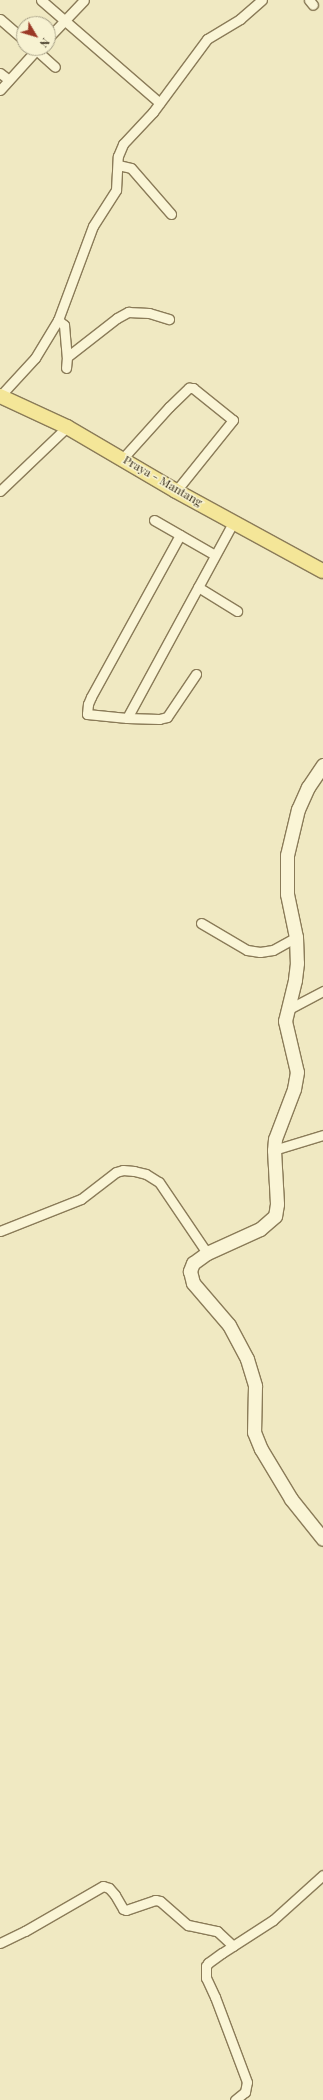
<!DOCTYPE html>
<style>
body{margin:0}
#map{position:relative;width:323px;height:2100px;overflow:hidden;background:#f0e9c2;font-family:"Playfair Display",serif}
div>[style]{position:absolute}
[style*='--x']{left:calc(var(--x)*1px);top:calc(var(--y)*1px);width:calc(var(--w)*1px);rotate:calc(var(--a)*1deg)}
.roads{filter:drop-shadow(1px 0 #8a7b58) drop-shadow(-1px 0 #8a7b58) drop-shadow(0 1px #8a7b58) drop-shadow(0 -1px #8a7b58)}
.street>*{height:9px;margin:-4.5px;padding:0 4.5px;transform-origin:4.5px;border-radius:4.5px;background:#faf5d6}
.secondary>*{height:13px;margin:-6.5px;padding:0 6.5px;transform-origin:6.5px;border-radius:6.5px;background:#faf5d6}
.primary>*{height:14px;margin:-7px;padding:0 7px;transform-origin:7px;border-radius:7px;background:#f4e698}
span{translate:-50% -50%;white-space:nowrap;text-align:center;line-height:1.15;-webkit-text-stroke:3px #f7f2d2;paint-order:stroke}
.street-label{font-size:12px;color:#392f1d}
.north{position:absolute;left:16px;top:16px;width:40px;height:40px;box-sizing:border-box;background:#f7f2d2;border:1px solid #aba48a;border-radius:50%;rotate:128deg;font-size:11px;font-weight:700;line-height:16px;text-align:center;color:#392f1d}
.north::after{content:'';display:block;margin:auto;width:14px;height:18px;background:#9b3826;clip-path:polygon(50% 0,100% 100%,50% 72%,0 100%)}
</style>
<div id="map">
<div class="roads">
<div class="street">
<div style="--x:41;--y:0;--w:157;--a:40.9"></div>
<div style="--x:309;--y:0;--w:6;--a:51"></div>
<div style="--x:0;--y:19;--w:32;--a:41"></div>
<div style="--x:48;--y:38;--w:52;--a:-46.5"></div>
<div style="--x:34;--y:48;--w:28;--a:42"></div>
<div style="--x:0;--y:73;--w:11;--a:38"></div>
<div style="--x:0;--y:90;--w:57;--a:-47.9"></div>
<div style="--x:118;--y:165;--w:13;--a:13"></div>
<div style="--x:131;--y:168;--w:61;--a:49"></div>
<div style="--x:58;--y:320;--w:8;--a:40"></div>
<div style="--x:64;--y:325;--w:32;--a:85"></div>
<div style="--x:67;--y:357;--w:11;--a:95"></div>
<div style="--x:67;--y:357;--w:63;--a:-38"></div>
<div style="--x:117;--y:318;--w:13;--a:-29"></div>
<div style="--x:128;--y:312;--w:21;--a:3"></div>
<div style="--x:149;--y:313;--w:21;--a:17"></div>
<div style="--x:0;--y:396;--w:52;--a:-47.4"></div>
<div style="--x:35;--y:358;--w:44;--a:-58.8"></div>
<div style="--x:58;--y:320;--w:100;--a:-69.6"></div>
<div style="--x:93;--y:226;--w:43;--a:-57.4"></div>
<div style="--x:116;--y:190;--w:34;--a:-87"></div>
<div style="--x:118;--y:156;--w:13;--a:-67"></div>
<div style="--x:123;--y:144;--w:44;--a:-46.8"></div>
<div style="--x:153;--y:112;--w:91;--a:-53.5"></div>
<div style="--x:207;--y:39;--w:39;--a:-31"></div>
<div style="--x:240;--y:19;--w:29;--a:-41"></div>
<div style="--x:123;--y:458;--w:69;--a:-48"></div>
<div style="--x:169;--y:407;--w:28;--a:-44"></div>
<div style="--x:189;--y:388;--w:4;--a:0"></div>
<div style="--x:193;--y:388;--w:51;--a:38.7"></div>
<div style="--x:233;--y:420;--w:91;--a:128.8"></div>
<div style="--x:0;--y:491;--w:93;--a:-43.7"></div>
<div style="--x:154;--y:520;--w:70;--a:29.8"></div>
<div style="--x:180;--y:535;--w:185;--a:118.8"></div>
<div style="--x:91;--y:697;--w:8;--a:113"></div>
<div style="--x:88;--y:704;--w:10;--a:96"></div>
<div style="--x:87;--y:714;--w:40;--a:5.7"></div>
<div style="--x:127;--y:718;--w:32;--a:2"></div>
<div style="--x:159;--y:719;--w:8;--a:-14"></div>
<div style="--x:167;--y:717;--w:52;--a:-56"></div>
<div style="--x:198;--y:587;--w:46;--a:31.6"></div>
<div style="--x:127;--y:718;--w:224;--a:-61.5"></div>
<div style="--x:201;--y:923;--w:53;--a:30.4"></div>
<div style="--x:247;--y:950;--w:13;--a:9"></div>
<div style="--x:260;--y:952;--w:13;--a:-9"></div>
<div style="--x:273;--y:950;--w:26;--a:-29"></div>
<div style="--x:287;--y:1010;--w:41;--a:-27.8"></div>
<div style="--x:274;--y:1150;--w:51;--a:-17"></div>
<div style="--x:0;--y:1231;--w:87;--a:-21.6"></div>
<div style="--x:81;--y:1199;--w:44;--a:-37.6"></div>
<div style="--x:116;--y:1172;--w:7;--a:-16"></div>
<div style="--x:123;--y:1170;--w:11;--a:5"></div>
<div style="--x:134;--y:1171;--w:12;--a:14"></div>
<div style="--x:146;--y:1174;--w:15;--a:32"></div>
<div style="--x:159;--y:1182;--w:86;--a:55.9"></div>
<div style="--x:0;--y:1943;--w:28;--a:-26"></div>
<div style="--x:25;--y:1931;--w:90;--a:-30"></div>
<div style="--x:103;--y:1886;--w:6;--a:18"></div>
<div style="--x:109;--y:1888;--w:9;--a:49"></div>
<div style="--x:115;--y:1895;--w:16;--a:60"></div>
<div style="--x:123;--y:1909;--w:3;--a:18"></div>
<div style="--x:126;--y:1910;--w:31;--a:-19"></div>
<div style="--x:155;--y:1900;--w:5;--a:11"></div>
<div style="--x:160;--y:1901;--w:37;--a:41"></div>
<div style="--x:188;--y:1925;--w:30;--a:12"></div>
<div style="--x:217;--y:1931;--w:22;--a:43"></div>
<div style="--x:235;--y:2100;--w:13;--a:-39"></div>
<div style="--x:245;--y:2092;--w:10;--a:-79"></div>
<div style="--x:247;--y:2082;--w:91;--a:-110.6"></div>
<div style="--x:215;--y:1997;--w:21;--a:-115"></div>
<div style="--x:206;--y:1978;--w:12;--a:-90"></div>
<div style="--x:206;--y:1966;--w:4;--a:-56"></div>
<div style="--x:208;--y:1963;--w:17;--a:-36"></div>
<div style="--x:222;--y:1953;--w:61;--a:-32.9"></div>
<div style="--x:273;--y:1920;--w:67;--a:-42"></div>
</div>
<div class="secondary">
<div style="--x:323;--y:765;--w:27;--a:124"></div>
<div style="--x:308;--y:787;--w:24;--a:114"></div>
<div style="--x:298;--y:809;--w:47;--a:103.4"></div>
<div style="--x:287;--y:855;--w:39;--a:90"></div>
<div style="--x:287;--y:894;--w:44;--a:78.2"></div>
<div style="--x:296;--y:937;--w:26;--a:88"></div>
<div style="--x:297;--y:963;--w:17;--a:97"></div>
<div style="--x:295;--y:980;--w:42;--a:103.7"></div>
<div style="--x:285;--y:1021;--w:52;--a:76.8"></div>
<div style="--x:297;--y:1072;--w:17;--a:100"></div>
<div style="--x:294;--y:1089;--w:53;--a:110.8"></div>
<div style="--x:275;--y:1139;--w:11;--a:95"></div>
<div style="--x:274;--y:1150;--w:54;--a:86.8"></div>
<div style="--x:277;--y:1204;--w:12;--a:99"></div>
<div style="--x:275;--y:1216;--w:20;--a:139"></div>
<div style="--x:260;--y:1229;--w:58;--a:155.6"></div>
<div style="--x:207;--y:1253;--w:17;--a:144"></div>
<div style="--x:193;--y:1263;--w:9;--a:111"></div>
<div style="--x:190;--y:1271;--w:12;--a:76"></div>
<div style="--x:193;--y:1283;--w:55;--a:49.4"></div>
<div style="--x:229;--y:1325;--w:38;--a:62"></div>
<div style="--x:247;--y:1359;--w:28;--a:73"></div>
<div style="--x:255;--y:1386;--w:46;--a:91.2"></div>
<div style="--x:254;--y:1432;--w:18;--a:68"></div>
<div style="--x:261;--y:1449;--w:58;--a:59"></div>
<div style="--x:291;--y:1499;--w:51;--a:51.3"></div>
</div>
<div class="primary">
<div style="--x:0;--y:396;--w:74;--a:24.8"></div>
<div style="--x:67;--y:427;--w:126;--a:30.4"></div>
<div style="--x:176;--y:491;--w:167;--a:28.6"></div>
</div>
</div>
<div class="street-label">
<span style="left:163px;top:481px;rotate:30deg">Praya - Mantang</span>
</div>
<div class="north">N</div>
</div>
